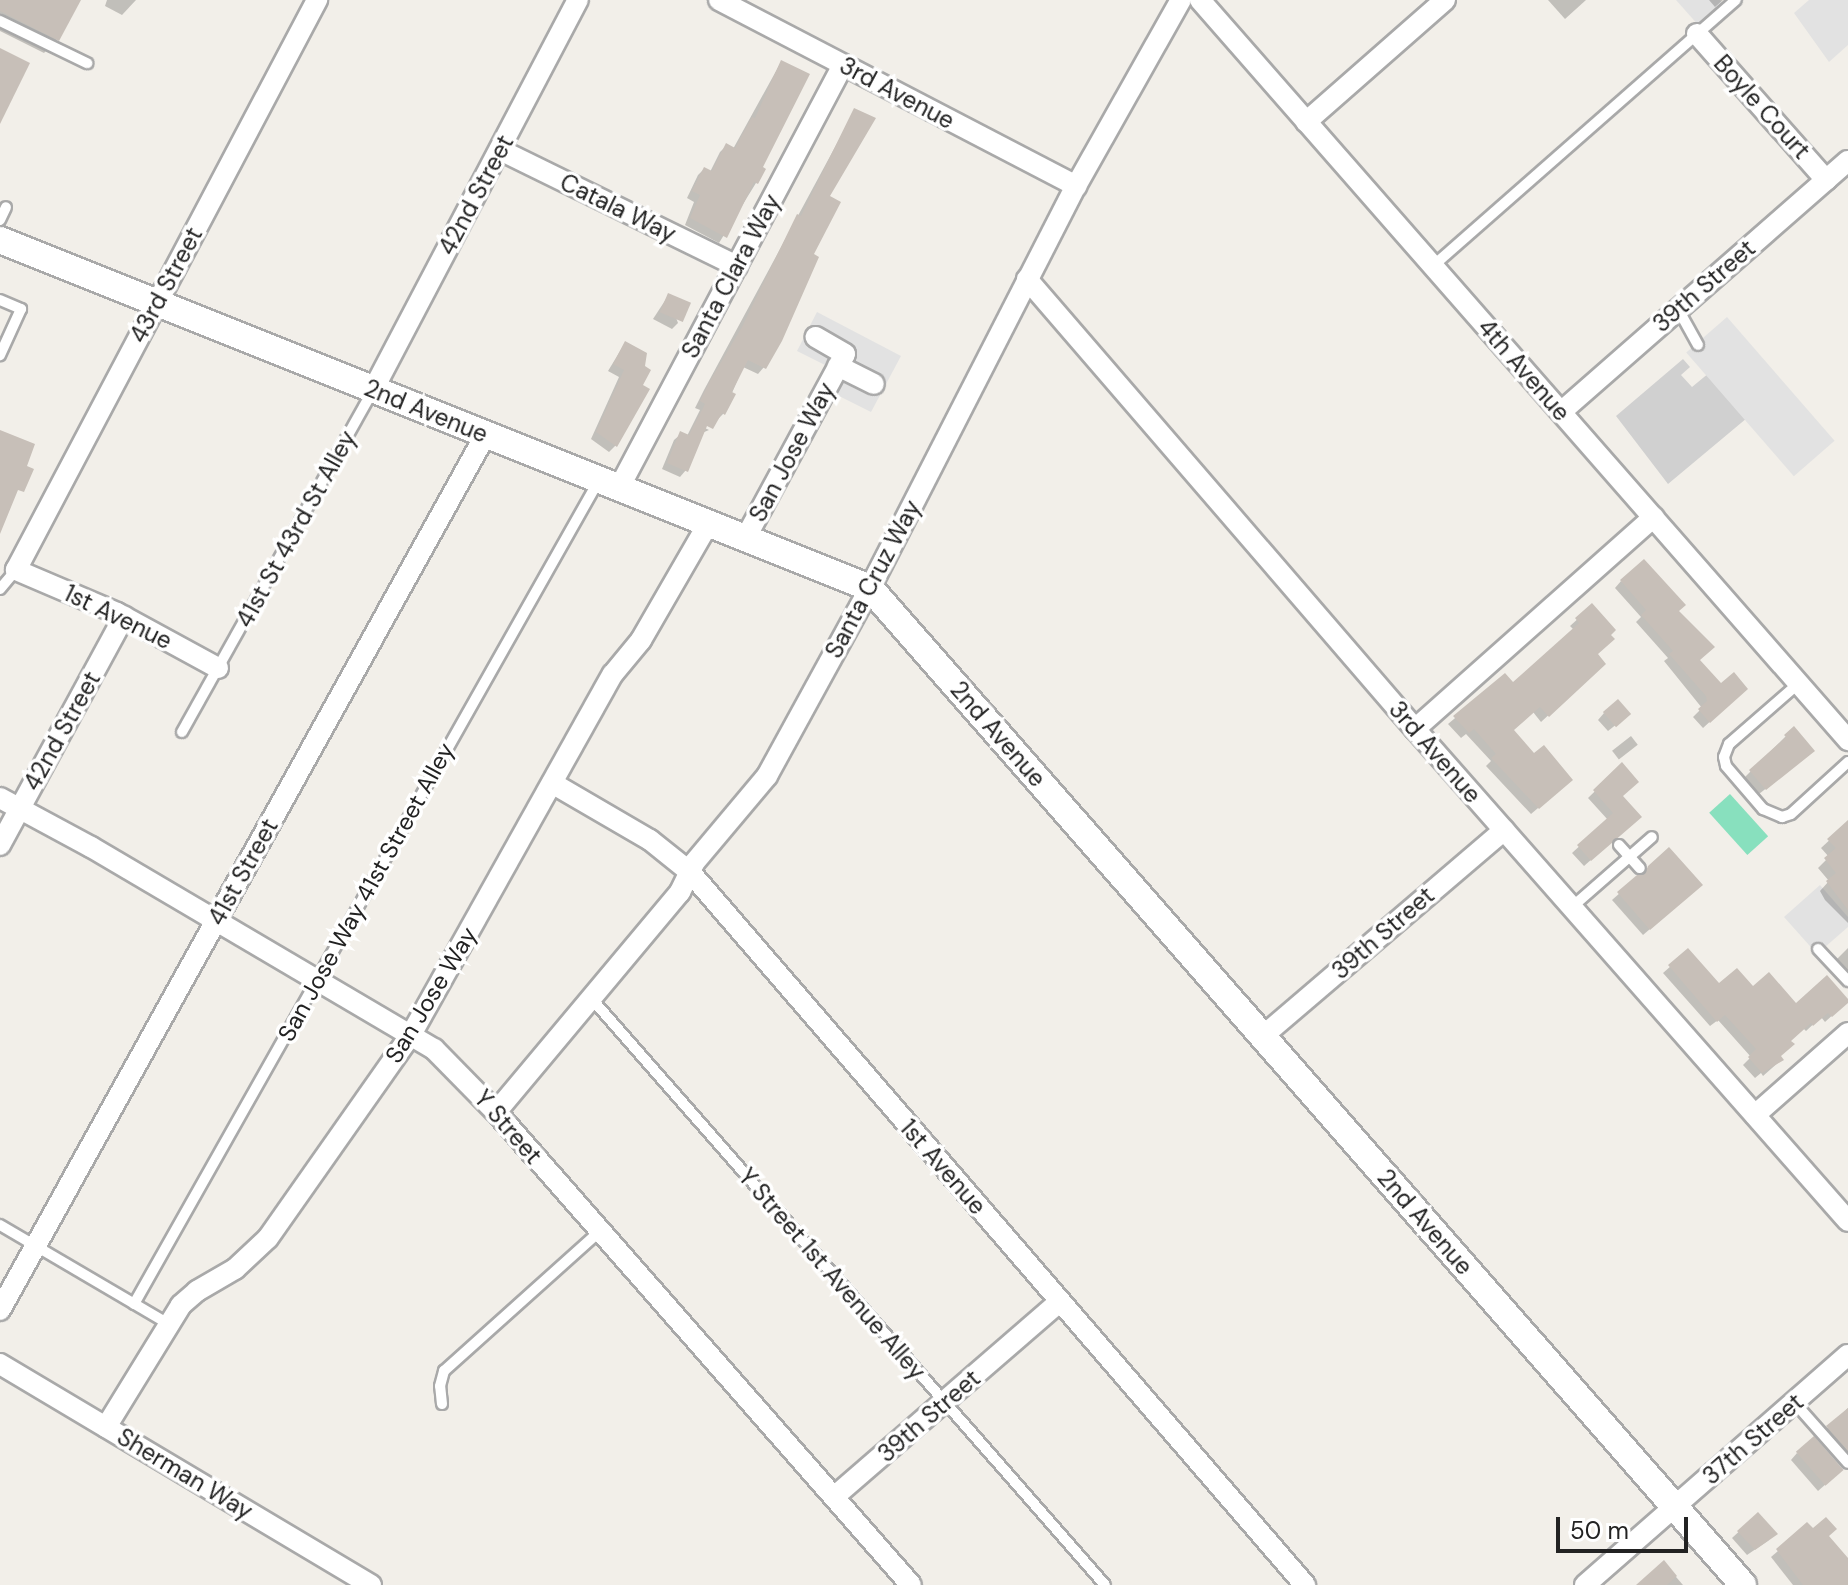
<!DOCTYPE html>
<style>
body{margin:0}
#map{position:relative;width:1848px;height:1585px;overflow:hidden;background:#f2efe9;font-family:"DM Sans",sans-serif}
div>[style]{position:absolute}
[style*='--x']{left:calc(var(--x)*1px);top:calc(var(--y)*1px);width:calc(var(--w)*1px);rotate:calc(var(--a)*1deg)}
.religious>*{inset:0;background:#d0d0d0}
.pitch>*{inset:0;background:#88e0be;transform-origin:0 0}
.parking>*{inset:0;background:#e2e2e2;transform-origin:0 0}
.shadow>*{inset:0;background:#0003;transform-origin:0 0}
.building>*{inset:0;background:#c7bfb8;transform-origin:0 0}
.roads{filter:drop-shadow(2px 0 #a9a9a9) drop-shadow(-2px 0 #a9a9a9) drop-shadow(0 2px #a9a9a9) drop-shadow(0 -2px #a9a9a9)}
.service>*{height:10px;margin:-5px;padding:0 5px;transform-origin:5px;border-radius:5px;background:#fff}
.minor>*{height:20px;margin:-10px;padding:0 10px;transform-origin:10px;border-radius:10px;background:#fff}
.tertiary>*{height:26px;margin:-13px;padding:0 13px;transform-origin:13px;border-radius:13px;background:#fff}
span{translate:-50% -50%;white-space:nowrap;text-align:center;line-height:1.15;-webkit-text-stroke:7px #fff;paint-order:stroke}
.street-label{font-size:24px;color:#222}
.scale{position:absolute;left:1556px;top:1517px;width:132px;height:36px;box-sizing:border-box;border:4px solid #222;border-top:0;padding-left:10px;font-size:24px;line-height:28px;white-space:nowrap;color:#222;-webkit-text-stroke:6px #fff;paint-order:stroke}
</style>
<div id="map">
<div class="religious">
<div style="clip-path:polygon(1683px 359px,1690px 367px,1681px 375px,1692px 387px,1709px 373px,1747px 418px,1668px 484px,1616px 416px)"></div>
</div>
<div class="pitch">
<div style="left:1730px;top:794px;width:57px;height:28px;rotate:48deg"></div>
</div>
<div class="parking">
<div style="clip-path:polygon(1676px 0,1720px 0,1723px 4px,1700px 27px)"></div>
<div style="clip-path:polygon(1809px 0,1848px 0,1848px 45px,1829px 62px,1794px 13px)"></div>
<div style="clip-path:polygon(817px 312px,901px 356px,871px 412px,815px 384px,825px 365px,797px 351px)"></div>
<div style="left:1727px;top:317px;width:164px;height:54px;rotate:49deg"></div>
<div style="clip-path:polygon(1820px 885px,1848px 917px,1848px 927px,1817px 954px,1784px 917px)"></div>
</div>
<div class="shadow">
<div style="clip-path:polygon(0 0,79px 0,57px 39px,44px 53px,0 31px)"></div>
<div style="clip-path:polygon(107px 0,136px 0,122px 15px,105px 6px)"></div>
<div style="clip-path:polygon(1548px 0,1586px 0,1565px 19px)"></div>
<div style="clip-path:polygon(1709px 0,1723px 0,1715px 7px)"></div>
<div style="clip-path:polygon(781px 62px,760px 168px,764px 170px,719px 243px,685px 225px,694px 202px,687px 198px,698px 175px,704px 169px,710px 172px,720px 152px,727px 145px,733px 149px)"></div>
<div style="clip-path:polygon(855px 110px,811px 255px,764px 367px,758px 374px,743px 367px,723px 414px,717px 420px,697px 424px,709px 430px,702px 433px,686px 470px,680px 477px,662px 469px,674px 440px,681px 434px,687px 436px,700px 410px,695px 408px,704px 390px)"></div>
<div style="clip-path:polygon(668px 296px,678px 323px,672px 329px,653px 319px)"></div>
<div style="clip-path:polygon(625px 343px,643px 367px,616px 445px,609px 452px,591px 439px,619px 377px,608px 371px)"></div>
<div style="clip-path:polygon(1621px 581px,1677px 612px,1698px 660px,1721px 686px,1739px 695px,1703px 728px,1693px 717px,1702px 708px,1664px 661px,1668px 658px,1636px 622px,1641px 617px,1615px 588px)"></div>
<div style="clip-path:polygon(1592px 606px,1596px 655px,1604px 664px,1541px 722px,1533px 712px,1512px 731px,1564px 786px,1531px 814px,1486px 766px,1491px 761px,1466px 734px,1461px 738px,1448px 724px,1505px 676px,1513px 685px,1574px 630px,1570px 626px)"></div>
<div style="clip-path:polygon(1604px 713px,1622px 720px,1608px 731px,1598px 720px)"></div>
<div style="clip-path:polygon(1794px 728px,1806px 757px,1759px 794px,1744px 778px)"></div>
<div style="left:1631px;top:736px;width:11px;height:24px;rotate:52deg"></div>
<div style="clip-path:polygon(1622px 765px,1621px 796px,1633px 823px,1584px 866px,1572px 853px,1608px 820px,1588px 798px)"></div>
<div style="clip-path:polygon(1848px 823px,1848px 923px,1825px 900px,1820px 891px,1829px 881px,1818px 868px,1829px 857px,1821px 848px)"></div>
<div style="clip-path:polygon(1649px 867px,1694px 891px,1643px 935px,1612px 900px)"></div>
<div style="clip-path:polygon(1848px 948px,1848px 971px,1837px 959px)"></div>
<div style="clip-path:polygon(1688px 951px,1719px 986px,1753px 989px,1796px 1005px,1848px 1001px,1825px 1022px,1821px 1017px,1806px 1031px,1803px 1028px,1789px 1041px,1778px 1057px,1781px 1060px,1763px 1076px,1761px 1073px,1755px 1078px,1743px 1065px,1751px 1057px,1718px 1020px,1710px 1026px,1663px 973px)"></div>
<div style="clip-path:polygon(1848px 1408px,1848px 1463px,1821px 1434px)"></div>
<div style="clip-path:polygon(1797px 1453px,1835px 1476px,1818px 1491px,1791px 1460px)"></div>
<div style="clip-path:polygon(1758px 1514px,1769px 1540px,1747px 1555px,1732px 1538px)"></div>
<div style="clip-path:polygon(1827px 1537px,1848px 1561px,1848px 1585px,1793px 1585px,1771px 1557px,1778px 1551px)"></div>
<div style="clip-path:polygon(1664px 1563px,1683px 1585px,1639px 1585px)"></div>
</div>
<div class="building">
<div style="clip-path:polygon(0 0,81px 0,59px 41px,0 11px)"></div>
<div style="clip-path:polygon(0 48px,30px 63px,0 124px)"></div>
<div style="clip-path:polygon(781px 60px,810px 74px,763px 167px,766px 169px,758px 184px,754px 182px,727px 238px,690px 218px,700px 195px,692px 191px,704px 167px,712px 171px,726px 143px,735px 148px,752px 117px,755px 118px)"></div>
<div style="clip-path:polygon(854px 108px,876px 118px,830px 196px,841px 202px,814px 254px,819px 257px,782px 341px,766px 369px,748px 360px,732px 392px,736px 394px,725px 415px,722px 413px,713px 429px,707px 426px,688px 472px,667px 463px,680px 431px,689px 435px,705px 404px,700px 401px,710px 381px,742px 327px,797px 214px,801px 216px)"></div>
<div style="left:668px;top:293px;width:25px;height:21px;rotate:23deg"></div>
<div style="clip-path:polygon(625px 341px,647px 353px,645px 366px,651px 370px,643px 385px,650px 389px,617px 447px,596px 432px,624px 370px,613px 364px)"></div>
<div style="clip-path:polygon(0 430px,35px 444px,27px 466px,34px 469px,24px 492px,18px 490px,0 534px)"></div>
<div style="clip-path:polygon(1644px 559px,1686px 605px,1679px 611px,1715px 647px,1700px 660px,1721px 683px,1734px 672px,1748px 689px,1710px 723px,1698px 709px,1707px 701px,1706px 696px,1669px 654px,1673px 651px,1641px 615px,1646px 610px,1620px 580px)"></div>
<div style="clip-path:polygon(1592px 603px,1616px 630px,1611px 635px,1615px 639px,1598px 654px,1606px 664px,1549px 717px,1540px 707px,1514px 730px,1534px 753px,1544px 745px,1573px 780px,1539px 809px,1491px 758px,1496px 754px,1474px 729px,1469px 733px,1453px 716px,1505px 673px,1513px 682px,1579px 623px,1575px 618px)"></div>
<div style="left:1618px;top:699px;width:20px;height:20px;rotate:49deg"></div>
<div style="clip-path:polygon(1794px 726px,1815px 751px,1766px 790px,1749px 770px,1786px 737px,1784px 735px)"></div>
<div style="clip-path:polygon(1622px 762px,1639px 782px,1623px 796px,1642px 817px,1591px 861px,1577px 845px,1613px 813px,1593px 790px)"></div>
<div style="clip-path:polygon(1848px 820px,1848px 910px,1826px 881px,1836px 873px,1824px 858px,1836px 848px,1827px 839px)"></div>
<div style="clip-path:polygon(1669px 847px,1703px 885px,1650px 930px,1617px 892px,1637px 875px,1645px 874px,1648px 866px)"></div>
<div style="clip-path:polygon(1688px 948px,1719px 983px,1737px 968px,1753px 986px,1769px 972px,1796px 1003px,1827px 975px,1848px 999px,1848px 1003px,1832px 1017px,1828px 1013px,1813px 1026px,1811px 1023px,1791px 1041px,1795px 1044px,1781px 1056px,1784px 1060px,1762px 1073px,1748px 1057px,1756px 1049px,1725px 1015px,1717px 1022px,1668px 965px)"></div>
<div style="clip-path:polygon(1848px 1408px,1848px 1451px,1826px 1426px)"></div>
<div style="left:1814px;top:1436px;width:45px;height:24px;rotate:49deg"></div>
<div style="clip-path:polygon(1758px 1512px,1778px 1534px,1755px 1550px,1737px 1531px)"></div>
<div style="clip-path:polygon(1826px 1517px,1837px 1529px,1829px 1536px,1848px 1558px,1848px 1585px,1803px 1585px,1776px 1549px,1807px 1522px,1813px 1528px)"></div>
<div style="clip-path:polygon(1664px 1560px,1677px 1576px,1667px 1585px,1636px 1585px)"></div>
</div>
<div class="roads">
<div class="service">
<div style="--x:0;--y:21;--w:97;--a:25.8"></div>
<div style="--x:0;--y:220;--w:14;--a:-65"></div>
<div style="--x:1433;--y:266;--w:403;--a:-41.3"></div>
<div style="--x:0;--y:300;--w:23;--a:23"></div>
<div style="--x:21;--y:309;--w:51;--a:114.5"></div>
<div style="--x:1678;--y:309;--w:41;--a:60.9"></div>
<div style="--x:0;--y:589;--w:25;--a:-50"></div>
<div style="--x:1799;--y:683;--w:93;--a:138.9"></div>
<div style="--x:1729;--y:744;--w:14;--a:111"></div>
<div style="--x:1724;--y:757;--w:9;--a:77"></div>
<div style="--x:1726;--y:766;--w:57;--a:49.3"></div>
<div style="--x:1763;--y:809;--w:21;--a:23"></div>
<div style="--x:1782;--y:817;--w:9;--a:-18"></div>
<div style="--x:1791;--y:814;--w:77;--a:-42.4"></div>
<div style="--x:182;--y:732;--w:389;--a:-60.8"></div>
<div style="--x:1619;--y:845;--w:31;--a:48"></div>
<div style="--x:1572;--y:907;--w:106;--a:-41.2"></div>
<div style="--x:1818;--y:949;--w:44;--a:46.8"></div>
<div style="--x:591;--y:998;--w:780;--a:48.79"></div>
<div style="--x:0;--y:1225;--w:194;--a:30.4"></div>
<div style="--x:134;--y:1304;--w:946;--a:-60.56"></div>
<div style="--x:1794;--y:1402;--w:81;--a:48.5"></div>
<div style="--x:442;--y:1404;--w:18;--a:-96"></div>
<div style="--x:440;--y:1386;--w:16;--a:-75"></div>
<div style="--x:444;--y:1371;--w:210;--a:-41.9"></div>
</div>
<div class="minor">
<div style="--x:719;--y:0;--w:403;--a:27.5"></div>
<div style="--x:1200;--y:0;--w:984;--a:48.79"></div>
<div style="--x:1697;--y:34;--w:195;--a:48.5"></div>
<div style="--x:1306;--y:122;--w:185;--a:-41.3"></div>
<div style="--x:500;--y:150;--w:264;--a:26.1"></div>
<div style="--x:1027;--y:279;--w:594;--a:49.23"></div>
<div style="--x:1415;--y:729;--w:655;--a:48.65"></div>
<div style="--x:838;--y:366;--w:40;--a:26.6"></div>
<div style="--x:373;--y:390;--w:441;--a:-62.3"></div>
<div style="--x:1561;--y:412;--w:381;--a:-41.2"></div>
<div style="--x:619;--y:488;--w:479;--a:-62.1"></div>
<div style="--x:745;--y:539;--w:210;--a:-61.6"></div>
<div style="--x:845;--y:354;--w:34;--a:-150"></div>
<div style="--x:218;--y:668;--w:115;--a:-151.4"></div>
<div style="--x:117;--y:613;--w:110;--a:-156.9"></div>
<div style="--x:16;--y:570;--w:645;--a:-62.16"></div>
<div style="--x:1415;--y:729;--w:319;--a:-41.6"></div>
<div style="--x:552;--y:783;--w:113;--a:30.2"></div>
<div style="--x:650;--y:840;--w:51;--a:38.7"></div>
<div style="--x:690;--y:872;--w:942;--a:49.22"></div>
<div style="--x:0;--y:798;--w:103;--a:28.3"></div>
<div style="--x:91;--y:847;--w:398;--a:30.5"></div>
<div style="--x:434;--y:1049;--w:88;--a:45.5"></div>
<div style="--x:496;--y:1112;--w:629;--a:48.74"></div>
<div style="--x:0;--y:845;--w:260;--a:-61.5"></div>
<div style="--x:1263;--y:1036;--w:317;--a:-40.5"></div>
<div style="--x:496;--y:1112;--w:287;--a:-50.1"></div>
<div style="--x:680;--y:892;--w:32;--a:-64"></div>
<div style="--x:694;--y:863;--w:114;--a:-50"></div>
<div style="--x:767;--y:776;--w:214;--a:-61.3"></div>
<div style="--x:870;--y:588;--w:452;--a:-62.9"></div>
<div style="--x:1076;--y:186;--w:214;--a:-60.6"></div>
<div style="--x:1755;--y:1115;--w:124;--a:-41.4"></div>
<div style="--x:0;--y:1310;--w:1002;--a:-60.98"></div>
<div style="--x:0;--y:1364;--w:432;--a:30.8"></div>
<div style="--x:106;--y:1427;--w:143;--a:-58.4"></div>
<div style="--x:181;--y:1305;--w:21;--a:-41"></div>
<div style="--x:197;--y:1291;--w:44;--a:-30.1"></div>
<div style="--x:235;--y:1269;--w:45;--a:-43.2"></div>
<div style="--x:268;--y:1238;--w:251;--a:-54.9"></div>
<div style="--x:412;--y:1033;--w:411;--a:-60.8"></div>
<div style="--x:613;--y:674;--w:44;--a:-50.5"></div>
<div style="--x:641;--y:640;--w:134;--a:-60"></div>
<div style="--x:834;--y:1497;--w:298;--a:-40.9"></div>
<div style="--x:1585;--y:1585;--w:349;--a:-41.2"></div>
</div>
<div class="tertiary">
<div style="--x:0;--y:240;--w:937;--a:21.8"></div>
<div style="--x:870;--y:588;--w:1325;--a:48.79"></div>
</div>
</div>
<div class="street-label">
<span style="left:897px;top:93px;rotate:28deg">3rd Avenue</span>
<span style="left:1762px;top:107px;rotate:48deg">Boyle Court</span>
<span style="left:476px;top:195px;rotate:-62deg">42nd Street</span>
<span style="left:618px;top:208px;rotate:26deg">Catala Way</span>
<span style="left:731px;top:276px;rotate:-62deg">Santa Clara Way</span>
<span style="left:166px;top:285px;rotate:-62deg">43rd Street</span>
<span style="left:1704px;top:286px;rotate:-41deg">39th Street</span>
<span style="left:1524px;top:370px;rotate:49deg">4th Avenue</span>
<span style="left:426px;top:411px;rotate:22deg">2nd Avenue</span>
<span style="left:792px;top:452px;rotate:-62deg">San Jose Way</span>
<span style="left:296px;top:529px;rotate:-61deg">41st St 43rd St Alley</span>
<span style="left:873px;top:579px;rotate:-62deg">Santa Cruz Way</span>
<span style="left:118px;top:617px;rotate:26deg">1st Avenue</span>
<span style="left:62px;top:731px;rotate:-61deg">42nd Street</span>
<span style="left:998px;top:734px;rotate:49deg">2nd Avenue</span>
<span style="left:1435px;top:752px;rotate:49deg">3rd Avenue</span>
<span style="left:243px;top:872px;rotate:-61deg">41st Street</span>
<span style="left:366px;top:892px;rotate:-61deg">San Jose Way 41st Street Alley</span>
<span style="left:1383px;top:933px;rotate:-41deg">39th Street</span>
<span style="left:431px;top:995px;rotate:-59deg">San Jose Way</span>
<span style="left:508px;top:1127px;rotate:49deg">Y Street</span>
<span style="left:943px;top:1167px;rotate:49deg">1st Avenue</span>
<span style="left:1425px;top:1222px;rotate:49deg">2nd Avenue</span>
<span style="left:832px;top:1274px;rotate:49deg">Y Street 1st Avenue Alley</span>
<span style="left:929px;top:1416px;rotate:-41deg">39th Street</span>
<span style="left:1753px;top:1439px;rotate:-41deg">37th Street</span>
<span style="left:185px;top:1474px;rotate:31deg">Sherman Way</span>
</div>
<div class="scale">50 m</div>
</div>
